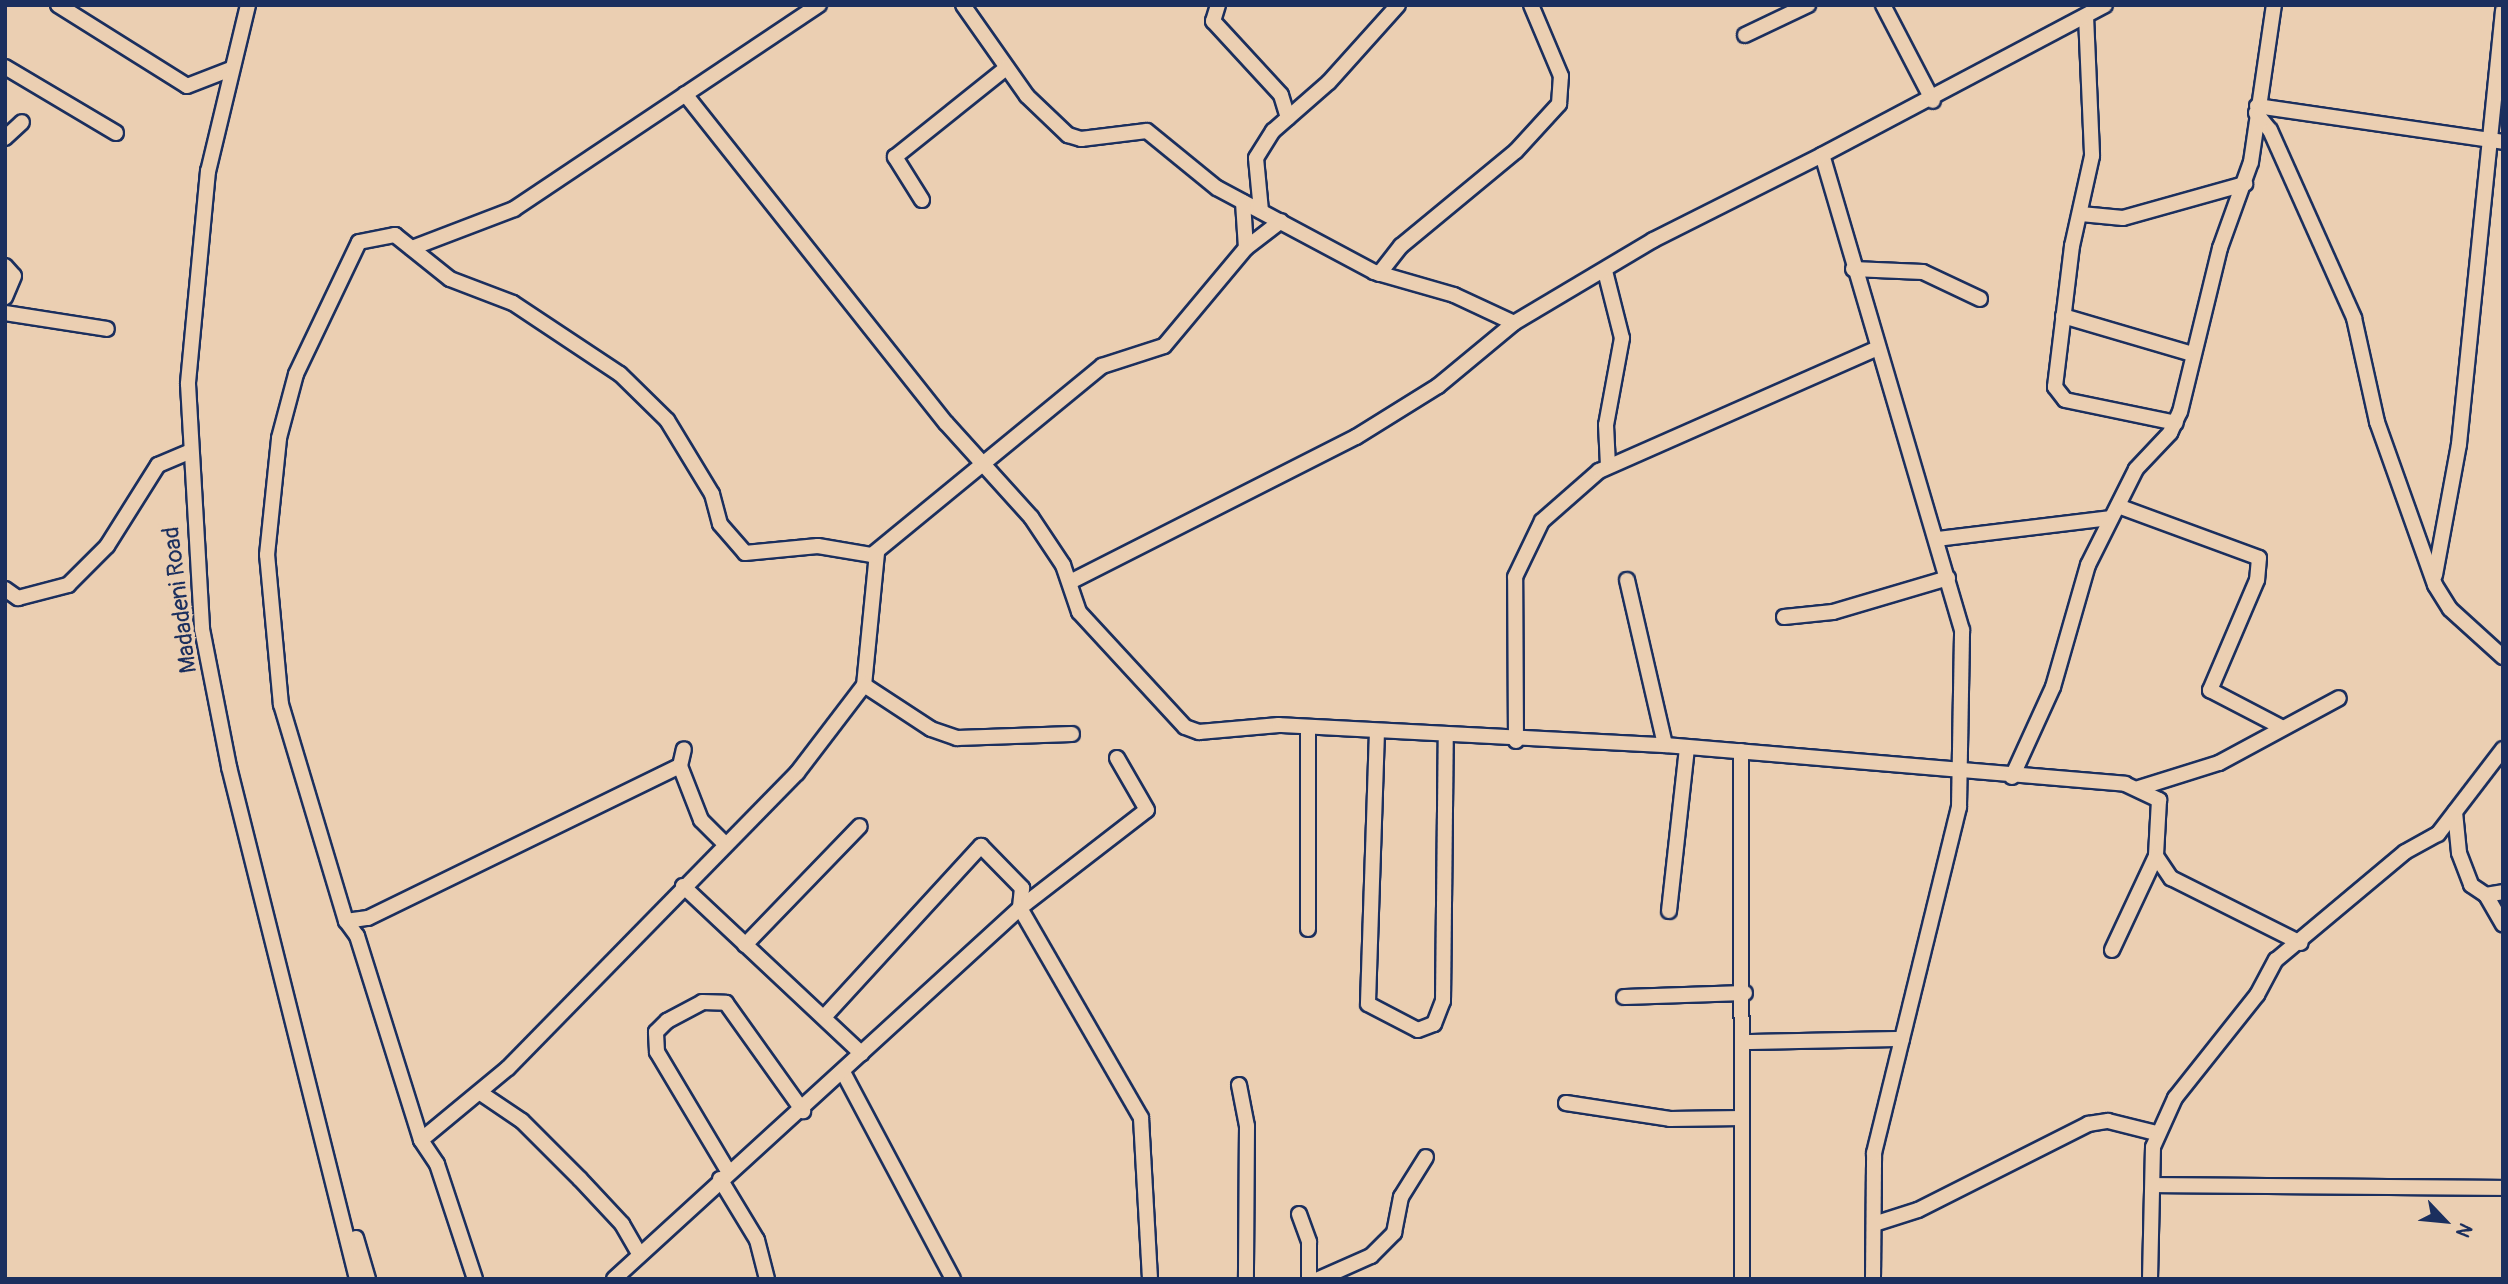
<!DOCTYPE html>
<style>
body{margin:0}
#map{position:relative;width:2508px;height:1284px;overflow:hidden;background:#ebcfb2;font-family:Pangolin,sans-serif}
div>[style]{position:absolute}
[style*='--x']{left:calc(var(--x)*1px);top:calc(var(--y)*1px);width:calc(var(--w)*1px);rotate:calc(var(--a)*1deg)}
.roads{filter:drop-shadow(2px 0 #1b2f5e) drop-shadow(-2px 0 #1b2f5e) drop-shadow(0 2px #1b2f5e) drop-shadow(0 -2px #1b2f5e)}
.minor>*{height:14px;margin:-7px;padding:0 7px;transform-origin:7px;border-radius:7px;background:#ebcfb2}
span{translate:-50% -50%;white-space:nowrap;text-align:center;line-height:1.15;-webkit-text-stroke:7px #ebcfb2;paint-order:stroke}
.street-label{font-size:24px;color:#1b2f5e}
.frame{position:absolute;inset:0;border:7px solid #1b2f5e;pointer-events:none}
.north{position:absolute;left:2410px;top:1186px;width:70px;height:70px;-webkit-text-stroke:5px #ebcfb2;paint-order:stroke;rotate:116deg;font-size:19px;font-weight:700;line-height:28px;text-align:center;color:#1b2f5e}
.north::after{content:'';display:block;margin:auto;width:24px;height:32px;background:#1b2f5e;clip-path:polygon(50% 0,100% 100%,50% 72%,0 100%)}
</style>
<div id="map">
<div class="roads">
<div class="minor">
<div style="--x:58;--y:5;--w:152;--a:32.1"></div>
<div style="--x:187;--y:86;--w:47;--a:-21.1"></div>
<div style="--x:248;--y:5;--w:171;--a:103.5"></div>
<div style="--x:208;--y:171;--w:214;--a:95.4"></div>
<div style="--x:188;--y:384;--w:245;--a:86.7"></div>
<div style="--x:202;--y:629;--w:141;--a:78.9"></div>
<div style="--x:229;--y:767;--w:528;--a:75.96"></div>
<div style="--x:963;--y:5;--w:111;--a:54.9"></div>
<div style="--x:1027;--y:96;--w:57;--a:43.6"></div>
<div style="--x:1068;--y:135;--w:14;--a:17"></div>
<div style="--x:1081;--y:139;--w:66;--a:-6.9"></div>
<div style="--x:1147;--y:131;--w:90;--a:39.2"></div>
<div style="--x:1217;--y:188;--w:178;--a:28.1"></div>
<div style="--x:1374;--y:272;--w:83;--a:16"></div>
<div style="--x:1454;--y:295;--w:66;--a:25"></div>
<div style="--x:1218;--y:5;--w:17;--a:107"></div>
<div style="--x:1213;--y:21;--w:100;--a:47.4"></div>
<div style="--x:1281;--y:95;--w:24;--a:73"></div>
<div style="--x:1883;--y:5;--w:108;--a:62.5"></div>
<div style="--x:2086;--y:16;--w:140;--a:87.5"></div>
<div style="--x:2092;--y:156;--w:92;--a:102.5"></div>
<div style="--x:2072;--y:246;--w:142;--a:96.9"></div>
<div style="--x:2055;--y:387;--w:16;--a:52"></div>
<div style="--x:2065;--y:400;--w:113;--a:11.7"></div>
<div style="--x:1745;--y:35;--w:70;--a:-25.5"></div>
<div style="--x:5;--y:67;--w:129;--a:30.7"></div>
<div style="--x:685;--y:94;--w:420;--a:51.6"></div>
<div style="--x:946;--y:423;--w:127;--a:47.9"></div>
<div style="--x:1031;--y:517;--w:58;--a:56.3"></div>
<div style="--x:1063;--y:565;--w:50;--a:71.2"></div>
<div style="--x:1079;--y:612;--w:156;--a:47.3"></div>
<div style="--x:1185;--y:727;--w:15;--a:20"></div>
<div style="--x:1199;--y:732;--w:80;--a:-5"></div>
<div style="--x:1279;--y:725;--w:387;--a:3"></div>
<div style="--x:1665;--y:745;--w:462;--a:4.8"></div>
<div style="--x:2125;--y:784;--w:38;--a:25"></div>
<div style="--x:2159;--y:800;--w:56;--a:93.1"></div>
<div style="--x:2156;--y:856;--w:27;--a:56"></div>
<div style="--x:2171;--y:878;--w:145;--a:26.6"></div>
<div style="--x:2257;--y:106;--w:249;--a:8.3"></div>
<div style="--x:2256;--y:113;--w:22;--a:51"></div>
<div style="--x:2270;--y:130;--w:206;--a:65.9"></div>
<div style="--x:2354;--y:318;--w:107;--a:77.5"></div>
<div style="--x:2377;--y:422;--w:173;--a:70.4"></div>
<div style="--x:2435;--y:585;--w:28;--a:58"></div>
<div style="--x:2450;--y:609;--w:72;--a:42.2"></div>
<div style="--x:5;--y:138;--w:23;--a:-43"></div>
<div style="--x:922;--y:200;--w:51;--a:-122.1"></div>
<div style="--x:895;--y:157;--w:142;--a:-38.7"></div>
<div style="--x:1243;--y:202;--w:46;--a:86.3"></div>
<div style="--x:1261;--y:211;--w:53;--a:-95.4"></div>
<div style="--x:1256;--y:158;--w:32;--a:-58"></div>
<div style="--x:1273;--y:131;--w:74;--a:-41.2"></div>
<div style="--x:1329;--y:82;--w:103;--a:-48.1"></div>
<div style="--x:2081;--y:214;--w:42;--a:5.4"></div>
<div style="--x:2123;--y:218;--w:127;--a:-15.6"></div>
<div style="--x:412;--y:248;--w:109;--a:-20.9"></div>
<div style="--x:514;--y:209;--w:367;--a:-33.8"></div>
<div style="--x:5;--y:266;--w:13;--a:48"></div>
<div style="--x:14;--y:276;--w:23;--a:113"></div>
<div style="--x:1853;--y:269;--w:70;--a:2.5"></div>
<div style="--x:1923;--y:272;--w:63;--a:25.3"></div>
<div style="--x:1605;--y:271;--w:69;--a:75.8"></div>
<div style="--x:1622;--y:338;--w:88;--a:100.4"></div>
<div style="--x:1606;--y:425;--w:41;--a:87.2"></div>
<div style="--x:1379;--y:274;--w:36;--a:-52"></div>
<div style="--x:1401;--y:246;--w:149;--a:-39.6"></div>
<div style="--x:1516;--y:151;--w:64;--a:-47.5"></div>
<div style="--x:1559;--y:104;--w:28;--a:-86"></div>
<div style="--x:1561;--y:76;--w:77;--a:-112.9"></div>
<div style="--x:5;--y:313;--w:103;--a:8.9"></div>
<div style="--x:2063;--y:316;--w:134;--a:16.4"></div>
<div style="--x:2118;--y:506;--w:150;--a:20.2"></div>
<div style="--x:2259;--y:558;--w:22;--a:95"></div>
<div style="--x:2257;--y:580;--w:120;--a:113.1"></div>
<div style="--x:2210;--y:690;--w:82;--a:27.5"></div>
<div style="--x:1937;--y:539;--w:175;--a:-6.9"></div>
<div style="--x:877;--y:553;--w:133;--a:95.6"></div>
<div style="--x:864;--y:685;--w:80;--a:33.3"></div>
<div style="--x:931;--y:729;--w:28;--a:19"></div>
<div style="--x:957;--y:738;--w:115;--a:-2"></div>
<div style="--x:2435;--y:575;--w:133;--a:-79.6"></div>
<div style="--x:2459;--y:444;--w:436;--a:-84.2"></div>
<div style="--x:1627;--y:580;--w:169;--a:77"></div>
<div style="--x:1070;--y:582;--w:321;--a:-26.9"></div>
<div style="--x:1356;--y:437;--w:97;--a:-31.9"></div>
<div style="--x:1438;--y:386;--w:99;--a:-39.7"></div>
<div style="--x:1514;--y:323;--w:162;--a:-30.8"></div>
<div style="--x:1653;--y:240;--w:189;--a:-26.7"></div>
<div style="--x:5;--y:589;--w:16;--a:35"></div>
<div style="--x:18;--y:598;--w:52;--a:-14.6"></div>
<div style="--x:68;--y:585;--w:55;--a:-45"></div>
<div style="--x:107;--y:546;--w:96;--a:-57.8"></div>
<div style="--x:158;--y:465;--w:34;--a:-23"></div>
<div style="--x:1784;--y:617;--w:49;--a:-5.8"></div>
<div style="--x:1833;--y:612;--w:120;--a:-16.5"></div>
<div style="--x:1377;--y:731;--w:273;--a:91.9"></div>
<div style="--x:1368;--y:1004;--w:56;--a:27.5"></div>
<div style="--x:1418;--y:1030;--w:17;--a:-21"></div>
<div style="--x:1434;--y:1024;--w:25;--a:-69"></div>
<div style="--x:1443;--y:1001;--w:267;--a:-89.4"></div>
<div style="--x:1516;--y:741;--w:164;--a:-90.3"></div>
<div style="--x:1515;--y:577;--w:62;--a:-64.3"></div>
<div style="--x:1542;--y:521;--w:76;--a:-41.3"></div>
<div style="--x:1599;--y:471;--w:303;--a:-23.8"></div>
<div style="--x:1741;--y:751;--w:528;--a:89.89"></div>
<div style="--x:680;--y:766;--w:58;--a:68.7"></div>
<div style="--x:701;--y:820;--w:34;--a:45"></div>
<div style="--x:2012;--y:777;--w:99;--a:-65.5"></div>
<div style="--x:2053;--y:687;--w:127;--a:-74"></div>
<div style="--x:2088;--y:565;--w:107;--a:-63.4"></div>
<div style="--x:2136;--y:469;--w:50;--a:-46.6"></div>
<div style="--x:2170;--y:433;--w:23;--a:-65"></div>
<div style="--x:2180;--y:412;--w:169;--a:-76.3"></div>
<div style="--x:2220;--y:248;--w:91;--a:-70.2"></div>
<div style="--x:2251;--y:162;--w:159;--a:-81.7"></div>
<div style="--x:2139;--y:788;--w:84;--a:-17.4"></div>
<div style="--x:2219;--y:763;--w:136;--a:-28.4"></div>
<div style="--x:2455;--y:812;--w:41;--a:84.4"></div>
<div style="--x:2459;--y:853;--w:34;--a:69"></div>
<div style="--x:2471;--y:885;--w:18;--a:34"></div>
<div style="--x:2486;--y:895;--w:17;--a:-10"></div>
<div style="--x:683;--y:886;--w:245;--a:43.2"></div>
<div style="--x:2486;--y:895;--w:34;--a:60"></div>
<div style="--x:1669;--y:911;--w:163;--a:-83.7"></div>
<div style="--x:346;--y:921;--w:22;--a:-8"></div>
<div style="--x:368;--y:918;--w:347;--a:-26"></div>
<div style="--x:680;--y:766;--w:17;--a:-77"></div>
<div style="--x:1308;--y:929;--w:202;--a:-90"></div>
<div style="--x:745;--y:945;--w:165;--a:-46"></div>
<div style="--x:2112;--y:950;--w:104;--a:-64.9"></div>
<div style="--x:1624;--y:997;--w:121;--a:-1.9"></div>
<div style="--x:825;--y:1016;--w:231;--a:-47.5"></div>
<div style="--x:981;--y:846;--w:59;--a:45.7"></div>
<div style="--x:1022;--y:888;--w:20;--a:96"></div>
<div style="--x:1020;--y:908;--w:242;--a:60"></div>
<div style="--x:1141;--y:1118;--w:161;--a:86.8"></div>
<div style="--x:1745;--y:1042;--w:157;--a:-1.1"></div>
<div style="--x:844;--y:1074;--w:232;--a:62"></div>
<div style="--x:1239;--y:1085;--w:42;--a:79"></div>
<div style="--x:1247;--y:1126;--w:153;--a:90.4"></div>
<div style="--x:482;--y:1094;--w:48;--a:34"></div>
<div style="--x:522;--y:1121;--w:82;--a:45"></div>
<div style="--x:580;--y:1179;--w:62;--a:47"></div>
<div style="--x:622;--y:1224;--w:34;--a:60"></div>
<div style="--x:1566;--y:1103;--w:105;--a:8.7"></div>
<div style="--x:1670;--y:1119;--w:72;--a:-0.8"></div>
<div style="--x:421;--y:1140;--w:113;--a:-39.6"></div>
<div style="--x:508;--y:1068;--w:413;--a:-45.6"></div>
<div style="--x:797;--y:773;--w:111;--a:-52.7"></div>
<div style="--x:728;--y:1171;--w:139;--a:-120.8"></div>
<div style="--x:657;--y:1052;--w:20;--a:-93"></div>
<div style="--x:656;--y:1032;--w:16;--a:-45"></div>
<div style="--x:667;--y:1021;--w:40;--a:-28"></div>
<div style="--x:702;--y:1002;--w:24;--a:2"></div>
<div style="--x:726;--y:1003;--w:133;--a:54.5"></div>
<div style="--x:720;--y:1179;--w:71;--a:58.8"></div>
<div style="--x:757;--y:1240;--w:40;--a:75.6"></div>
<div style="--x:2153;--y:1185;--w:350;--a:0.5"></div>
<div style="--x:1299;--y:1214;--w:30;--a:70"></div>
<div style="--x:1309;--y:1242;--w:37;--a:90"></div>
<div style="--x:1874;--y:1224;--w:46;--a:-17.7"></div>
<div style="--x:1918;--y:1210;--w:191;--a:-26.8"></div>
<div style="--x:2088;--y:1124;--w:20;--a:-9"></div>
<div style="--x:2108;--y:1121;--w:49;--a:14"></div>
<div style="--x:356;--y:1238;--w:43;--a:73.7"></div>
<div style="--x:475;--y:1279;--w:121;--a:-108.3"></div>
<div style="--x:437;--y:1164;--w:29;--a:-124"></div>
<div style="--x:421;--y:1140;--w:214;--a:-107.4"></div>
<div style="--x:357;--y:936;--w:19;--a:-126"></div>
<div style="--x:346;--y:921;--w:226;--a:-106.7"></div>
<div style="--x:281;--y:705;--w:151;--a:-95.3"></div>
<div style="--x:267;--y:555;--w:118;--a:-84.1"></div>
<div style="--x:279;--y:438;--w:66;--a:-75.1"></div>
<div style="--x:296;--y:374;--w:146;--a:-64.5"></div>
<div style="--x:359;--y:242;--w:37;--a:-11"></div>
<div style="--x:395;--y:235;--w:70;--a:38.7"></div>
<div style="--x:450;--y:279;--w:67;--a:20.9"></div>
<div style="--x:513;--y:303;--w:128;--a:33.6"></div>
<div style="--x:620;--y:374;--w:66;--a:44.4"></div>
<div style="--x:667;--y:420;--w:87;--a:58.7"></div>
<div style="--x:712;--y:494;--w:31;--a:75"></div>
<div style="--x:720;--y:524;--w:38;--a:49"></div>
<div style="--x:745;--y:553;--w:73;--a:-5.5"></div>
<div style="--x:818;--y:546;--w:55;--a:9.5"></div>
<div style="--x:872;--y:555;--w:298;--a:-39.4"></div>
<div style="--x:1102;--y:366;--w:65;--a:-17.9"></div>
<div style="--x:1164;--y:346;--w:128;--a:-50.1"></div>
<div style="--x:1246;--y:248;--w:44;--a:-37.6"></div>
<div style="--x:614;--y:1279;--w:550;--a:-42.42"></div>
<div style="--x:1020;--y:908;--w:160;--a:-37.7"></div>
<div style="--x:1147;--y:810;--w:60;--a:-120"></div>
<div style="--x:1319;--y:1279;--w:57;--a:-23.9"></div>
<div style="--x:1371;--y:1256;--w:33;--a:-45"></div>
<div style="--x:1394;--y:1233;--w:37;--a:-79"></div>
<div style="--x:1401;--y:1197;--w:47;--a:-58"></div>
<div style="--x:1873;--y:1279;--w:126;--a:-89.5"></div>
<div style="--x:1874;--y:1153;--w:356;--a:-76.2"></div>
<div style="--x:1959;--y:807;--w:177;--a:-89"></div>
<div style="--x:1962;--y:630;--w:495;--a:-106.4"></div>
<div style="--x:1822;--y:155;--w:320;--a:-27.9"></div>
<div style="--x:2150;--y:1279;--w:132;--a:-88.7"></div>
<div style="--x:2153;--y:1147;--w:54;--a:-65.8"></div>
<div style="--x:2175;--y:1098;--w:132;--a:-51.5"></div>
<div style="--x:2257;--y:995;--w:40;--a:-62"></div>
<div style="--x:2276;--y:960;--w:168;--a:-39.9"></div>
<div style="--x:2405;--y:852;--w:38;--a:-29"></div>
<div style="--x:2438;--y:834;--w:107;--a:-52.6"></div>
</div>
</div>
<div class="street-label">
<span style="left:180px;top:600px;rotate:-97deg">Madadeni Road</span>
</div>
<div class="frame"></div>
<div class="north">N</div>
</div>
